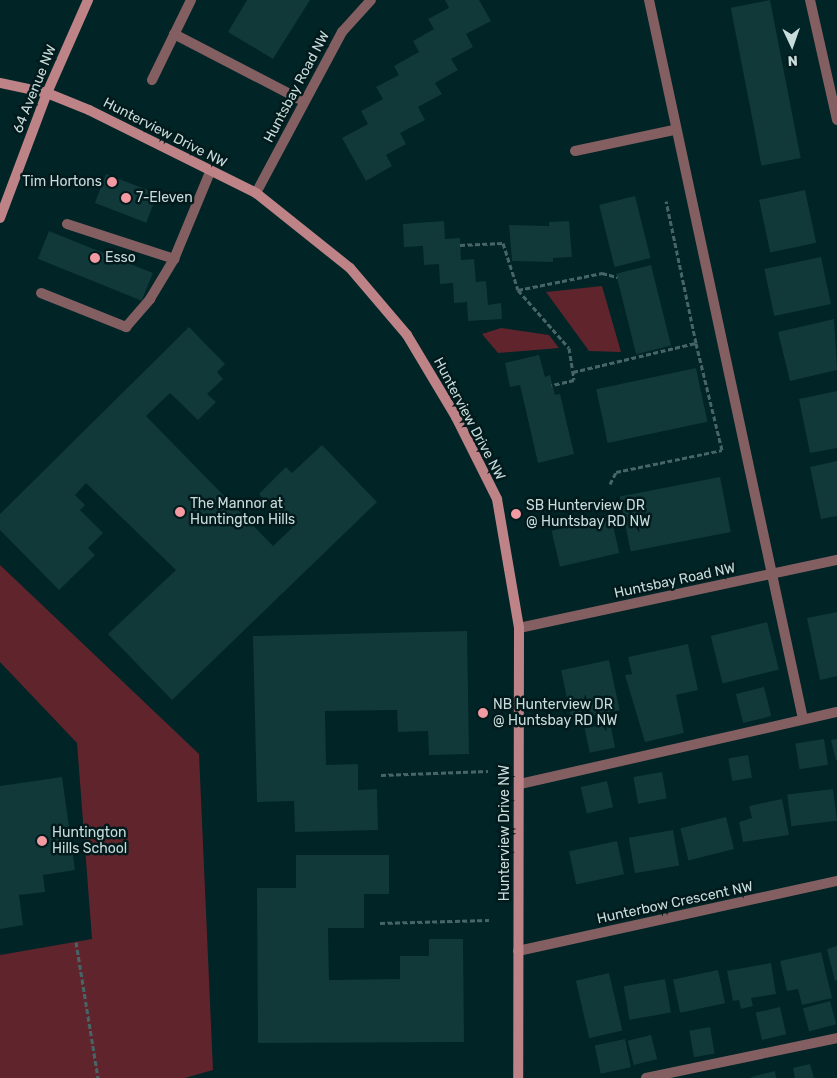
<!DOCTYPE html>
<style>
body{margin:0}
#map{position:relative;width:837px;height:1078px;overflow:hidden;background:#012426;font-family:Rubik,sans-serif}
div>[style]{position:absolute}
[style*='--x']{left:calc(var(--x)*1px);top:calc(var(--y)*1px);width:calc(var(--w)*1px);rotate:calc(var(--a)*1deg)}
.green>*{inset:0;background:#60242c}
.building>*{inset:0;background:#11393a;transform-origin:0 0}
.path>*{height:3px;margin-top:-1.5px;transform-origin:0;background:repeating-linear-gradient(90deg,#476566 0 5px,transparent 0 7.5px)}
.lane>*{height:10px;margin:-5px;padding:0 5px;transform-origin:5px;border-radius:5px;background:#845f61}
.street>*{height:10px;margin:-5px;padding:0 5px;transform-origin:5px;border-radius:5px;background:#845f61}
.secondary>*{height:10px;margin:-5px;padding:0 5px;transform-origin:5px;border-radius:5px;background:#be8387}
.dots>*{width:14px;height:14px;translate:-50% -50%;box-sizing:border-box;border:2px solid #021a1b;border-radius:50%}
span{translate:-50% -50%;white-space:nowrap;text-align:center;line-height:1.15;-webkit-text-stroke:5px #021a1b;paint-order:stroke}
.street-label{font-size:14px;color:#c9dcdc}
.poi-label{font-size:14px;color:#c9dcdc}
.right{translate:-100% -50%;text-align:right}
.left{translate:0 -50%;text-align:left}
.north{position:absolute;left:767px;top:20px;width:50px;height:50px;-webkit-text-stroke:4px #021a1b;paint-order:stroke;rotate:177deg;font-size:14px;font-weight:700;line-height:20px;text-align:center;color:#c9dcdc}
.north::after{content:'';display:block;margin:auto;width:18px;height:22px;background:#c9dcdc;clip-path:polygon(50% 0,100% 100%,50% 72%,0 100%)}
</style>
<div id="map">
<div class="green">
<div style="clip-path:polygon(602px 286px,621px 352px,589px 351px,546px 292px)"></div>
<div style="clip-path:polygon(501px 328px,549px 335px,559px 348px,498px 353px,482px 334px)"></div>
<div style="clip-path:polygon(0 565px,199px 754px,213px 1070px,185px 1078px,0 1078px,0 955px,92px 939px,77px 743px,0 662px)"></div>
</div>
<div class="building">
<div style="clip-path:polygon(247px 0,310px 0,273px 59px,228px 32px)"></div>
<div style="clip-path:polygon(445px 0,479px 0,491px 21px,466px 34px,473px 47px,451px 59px,458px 70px,435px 83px,442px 94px,418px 107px,425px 120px,400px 133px,406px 144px,386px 155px,392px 166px,366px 181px,342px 138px,368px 124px,361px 111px,383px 99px,376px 87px,399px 75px,394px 66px,419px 52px,413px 41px,434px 29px,428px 19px,449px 8px)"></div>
<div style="left:770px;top:0;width:161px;height:40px;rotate:79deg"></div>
<div style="left:106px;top:174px;width:55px;height:31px;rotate:21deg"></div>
<div style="left:805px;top:190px;width:54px;height:47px;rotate:78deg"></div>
<div style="left:635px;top:196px;width:64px;height:37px;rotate:76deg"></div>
<div style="clip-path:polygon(444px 221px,445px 239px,460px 238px,461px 260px,474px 259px,476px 282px,486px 281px,488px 305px,501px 303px,502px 319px,468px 321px,467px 302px,454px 303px,453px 283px,440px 284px,439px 264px,424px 265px,423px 246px,404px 247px,403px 224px)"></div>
<div style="clip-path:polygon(569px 221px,572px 257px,553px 258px,553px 262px,512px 261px,509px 225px,549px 226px,549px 222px)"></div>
<div style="left:49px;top:231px;width:112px;height:30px;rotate:22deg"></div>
<div style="left:821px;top:257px;width:48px;height:58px;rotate:78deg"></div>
<div style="left:651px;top:265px;width:83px;height:36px;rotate:76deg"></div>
<div style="clip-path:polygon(834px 319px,837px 370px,790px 381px,778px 332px)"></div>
<div style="clip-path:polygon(189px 327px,225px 364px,217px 372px,223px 379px,207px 394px,216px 402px,198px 420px,170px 393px,146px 416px,273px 546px,292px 528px,259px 494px,286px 467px,292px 473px,322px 445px,377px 502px,172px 700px,108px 634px,176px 570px,86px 483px,75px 495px,85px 505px,80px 510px,103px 533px,88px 548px,95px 555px,59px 590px,0 530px,0 514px)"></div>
<div style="clip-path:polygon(539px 355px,545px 377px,550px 375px,555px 395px,560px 394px,574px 454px,538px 463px,520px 385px,510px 387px,505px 363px)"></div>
<div style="left:696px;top:368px;width:55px;height:102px;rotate:78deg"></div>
<div style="clip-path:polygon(837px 391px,837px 448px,810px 453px,799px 399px)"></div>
<div style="clip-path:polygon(837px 461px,837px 516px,821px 519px,810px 467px)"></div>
<div style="left:720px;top:477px;width:56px;height:102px;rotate:79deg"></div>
<div style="left:611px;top:517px;width:37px;height:61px;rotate:77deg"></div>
<div style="clip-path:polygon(837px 612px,837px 676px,820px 680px,807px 618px)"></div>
<div style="left:767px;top:622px;width:49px;height:58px;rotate:76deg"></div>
<div style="clip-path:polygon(467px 631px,469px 754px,429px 755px,428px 731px,398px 732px,397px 710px,325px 711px,326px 765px,358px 764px,358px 790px,377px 789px,378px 830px,295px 832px,294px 801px,257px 802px,253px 636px)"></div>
<div style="clip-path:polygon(688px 644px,698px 690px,676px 695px,684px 733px,645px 742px,625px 675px,632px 674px,628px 657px)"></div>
<div style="left:609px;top:660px;width:51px;height:49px;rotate:78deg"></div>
<div style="left:764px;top:687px;width:30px;height:29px;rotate:76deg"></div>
<div style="left:610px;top:723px;width:25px;height:26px;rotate:78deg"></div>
<div style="left:824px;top:739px;width:26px;height:29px;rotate:81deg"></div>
<div style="clip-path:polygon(837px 739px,837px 760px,836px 760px,831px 740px)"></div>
<div style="left:748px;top:755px;width:23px;height:20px;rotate:80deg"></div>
<div style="left:662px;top:772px;width:27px;height:29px;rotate:80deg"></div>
<div style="clip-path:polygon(62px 777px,75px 870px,43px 875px,45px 892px,19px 895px,23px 925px,0 929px,0 786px)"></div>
<div style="left:607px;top:781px;width:27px;height:27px;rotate:77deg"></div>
<div style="left:833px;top:789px;width:32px;height:46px;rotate:83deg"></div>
<div style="clip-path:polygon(782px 799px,789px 835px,743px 842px,739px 822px,752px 818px,749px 806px)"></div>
<div style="left:726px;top:817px;width:33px;height:47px;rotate:76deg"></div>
<div style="left:673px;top:830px;width:36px;height:45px;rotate:80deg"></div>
<div style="left:617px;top:841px;width:34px;height:49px;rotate:78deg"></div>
<div style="clip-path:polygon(296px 855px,389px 855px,389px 894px,364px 894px,364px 928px,328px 928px,329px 980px,400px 979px,400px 956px,429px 956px,429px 939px,463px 939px,464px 1042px,258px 1043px,257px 888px,296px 888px)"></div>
<div style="clip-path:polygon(837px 946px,837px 980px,835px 981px,827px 949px)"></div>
<div style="clip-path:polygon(821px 952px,832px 998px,802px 1005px,798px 989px,787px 991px,780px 961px)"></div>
<div style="clip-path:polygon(771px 963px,776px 994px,751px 998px,753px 1006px,741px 1009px,739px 1000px,733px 1001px,727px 971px)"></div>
<div style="left:718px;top:970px;width:34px;height:46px;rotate:78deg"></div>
<div style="left:609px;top:973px;width:59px;height:34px;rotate:77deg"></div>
<div style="left:665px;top:979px;width:34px;height:42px;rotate:80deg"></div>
<div style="left:830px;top:1001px;width:24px;height:28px;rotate:75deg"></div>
<div style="left:780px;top:1007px;width:28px;height:25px;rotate:77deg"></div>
<div style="left:710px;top:1027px;width:27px;height:21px;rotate:80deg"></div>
<div style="left:651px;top:1035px;width:25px;height:24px;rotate:76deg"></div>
<div style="left:625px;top:1039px;width:29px;height:31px;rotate:78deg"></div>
<div style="clip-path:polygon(810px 1064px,814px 1078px,795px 1078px,793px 1068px)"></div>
<div style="clip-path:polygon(775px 1071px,776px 1078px,751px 1078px,751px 1077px)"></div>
</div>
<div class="path">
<div style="--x:460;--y:245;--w:43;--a:-2.7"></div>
<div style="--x:503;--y:243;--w:49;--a:72.3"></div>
<div style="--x:518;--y:290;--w:77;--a:48.7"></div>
<div style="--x:569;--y:348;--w:32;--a:81"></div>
<div style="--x:574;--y:380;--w:23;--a:167"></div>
<div style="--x:518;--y:290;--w:86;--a:-11.4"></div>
<div style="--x:602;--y:273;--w:16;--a:15"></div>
<div style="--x:573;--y:372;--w:126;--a:-13.3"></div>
<div style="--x:696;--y:343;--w:145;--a:-101.9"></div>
<div style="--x:610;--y:484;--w:13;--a:-63"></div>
<div style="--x:616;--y:472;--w:108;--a:-11.7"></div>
<div style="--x:722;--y:450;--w:110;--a:-103.7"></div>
<div style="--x:381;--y:775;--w:107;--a:-2.1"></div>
<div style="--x:380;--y:923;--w:109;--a:-1.6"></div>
<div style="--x:76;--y:942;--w:138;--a:80.8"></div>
</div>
<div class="lane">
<div style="--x:649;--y:0;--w:735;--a:77.91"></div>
<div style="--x:174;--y:34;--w:145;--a:27.4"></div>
<div style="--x:152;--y:80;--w:89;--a:-64"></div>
<div style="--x:575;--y:151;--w:101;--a:-12"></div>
<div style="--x:67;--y:224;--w:113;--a:18.1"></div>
<div style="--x:174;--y:259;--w:94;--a:-67.5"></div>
<div style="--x:41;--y:293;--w:92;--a:21.8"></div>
<div style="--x:126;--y:327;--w:37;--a:-49"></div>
<div style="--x:150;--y:299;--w:47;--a:-59"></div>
<div style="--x:520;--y:784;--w:325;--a:-12.8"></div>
<div style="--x:646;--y:1078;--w:195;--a:-11.8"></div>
</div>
<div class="street">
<div style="--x:810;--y:0;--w:123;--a:77.3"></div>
<div style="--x:256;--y:193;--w:183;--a:-61.9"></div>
<div style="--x:342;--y:32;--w:43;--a:-47.8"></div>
<div style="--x:519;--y:628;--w:325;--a:-12.1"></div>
<div style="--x:518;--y:951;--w:327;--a:-12.4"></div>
</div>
<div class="secondary">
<div style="--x:0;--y:83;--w:48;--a:12"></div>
<div style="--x:47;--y:93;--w:45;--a:22"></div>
<div style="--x:89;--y:110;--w:186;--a:26.4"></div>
<div style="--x:256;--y:193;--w:120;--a:38.6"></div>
<div style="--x:350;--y:268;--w:88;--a:49.6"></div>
<div style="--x:407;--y:335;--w:96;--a:59.1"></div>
<div style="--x:456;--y:417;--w:92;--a:63.4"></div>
<div style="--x:497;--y:499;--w:131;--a:80.3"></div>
<div style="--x:519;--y:628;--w:450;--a:90.1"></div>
<div style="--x:0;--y:218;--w:134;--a:-69.4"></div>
<div style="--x:47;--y:93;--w:102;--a:-66.2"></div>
</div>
<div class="dots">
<div style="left:112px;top:182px;background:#f49aa2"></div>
<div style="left:126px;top:198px;background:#f49aa2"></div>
<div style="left:95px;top:258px;background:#f49aa2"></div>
<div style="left:180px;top:512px;background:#f49aa2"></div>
<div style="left:516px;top:514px;background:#f49aa2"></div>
<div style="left:483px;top:713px;background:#f49aa2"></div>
<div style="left:42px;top:841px;background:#f49aa2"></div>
</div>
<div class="street-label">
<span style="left:297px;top:87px;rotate:-62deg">Huntsbay Road NW</span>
<span style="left:35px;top:89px;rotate:-68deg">64 Avenue NW</span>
<span style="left:165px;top:133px;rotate:27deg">Hunterview Drive NW</span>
<span style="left:469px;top:419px;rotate:62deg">Hunterview Drive NW</span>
<span style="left:675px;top:581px;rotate:-12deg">Huntsbay Road NW</span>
<span style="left:505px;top:833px;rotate:-90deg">Hunterview Drive NW</span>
<span style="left:675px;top:903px;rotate:-12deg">Hunterbow Crescent NW</span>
</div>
<div class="poi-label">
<span class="right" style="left:102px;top:182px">Tim Hortons</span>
<span class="left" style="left:136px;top:198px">7-Eleven</span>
<span class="left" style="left:105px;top:258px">Esso</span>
<span class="left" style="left:190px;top:512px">The Mannor at<br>Huntington Hills</span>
<span class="left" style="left:526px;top:514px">SB Hunterview DR<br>@ Huntsbay RD NW</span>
<span class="left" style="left:493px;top:713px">NB Hunterview DR<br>@ Huntsbay RD NW</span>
<span class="left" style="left:52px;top:841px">Huntington<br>Hills School</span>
</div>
<div class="north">N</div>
</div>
